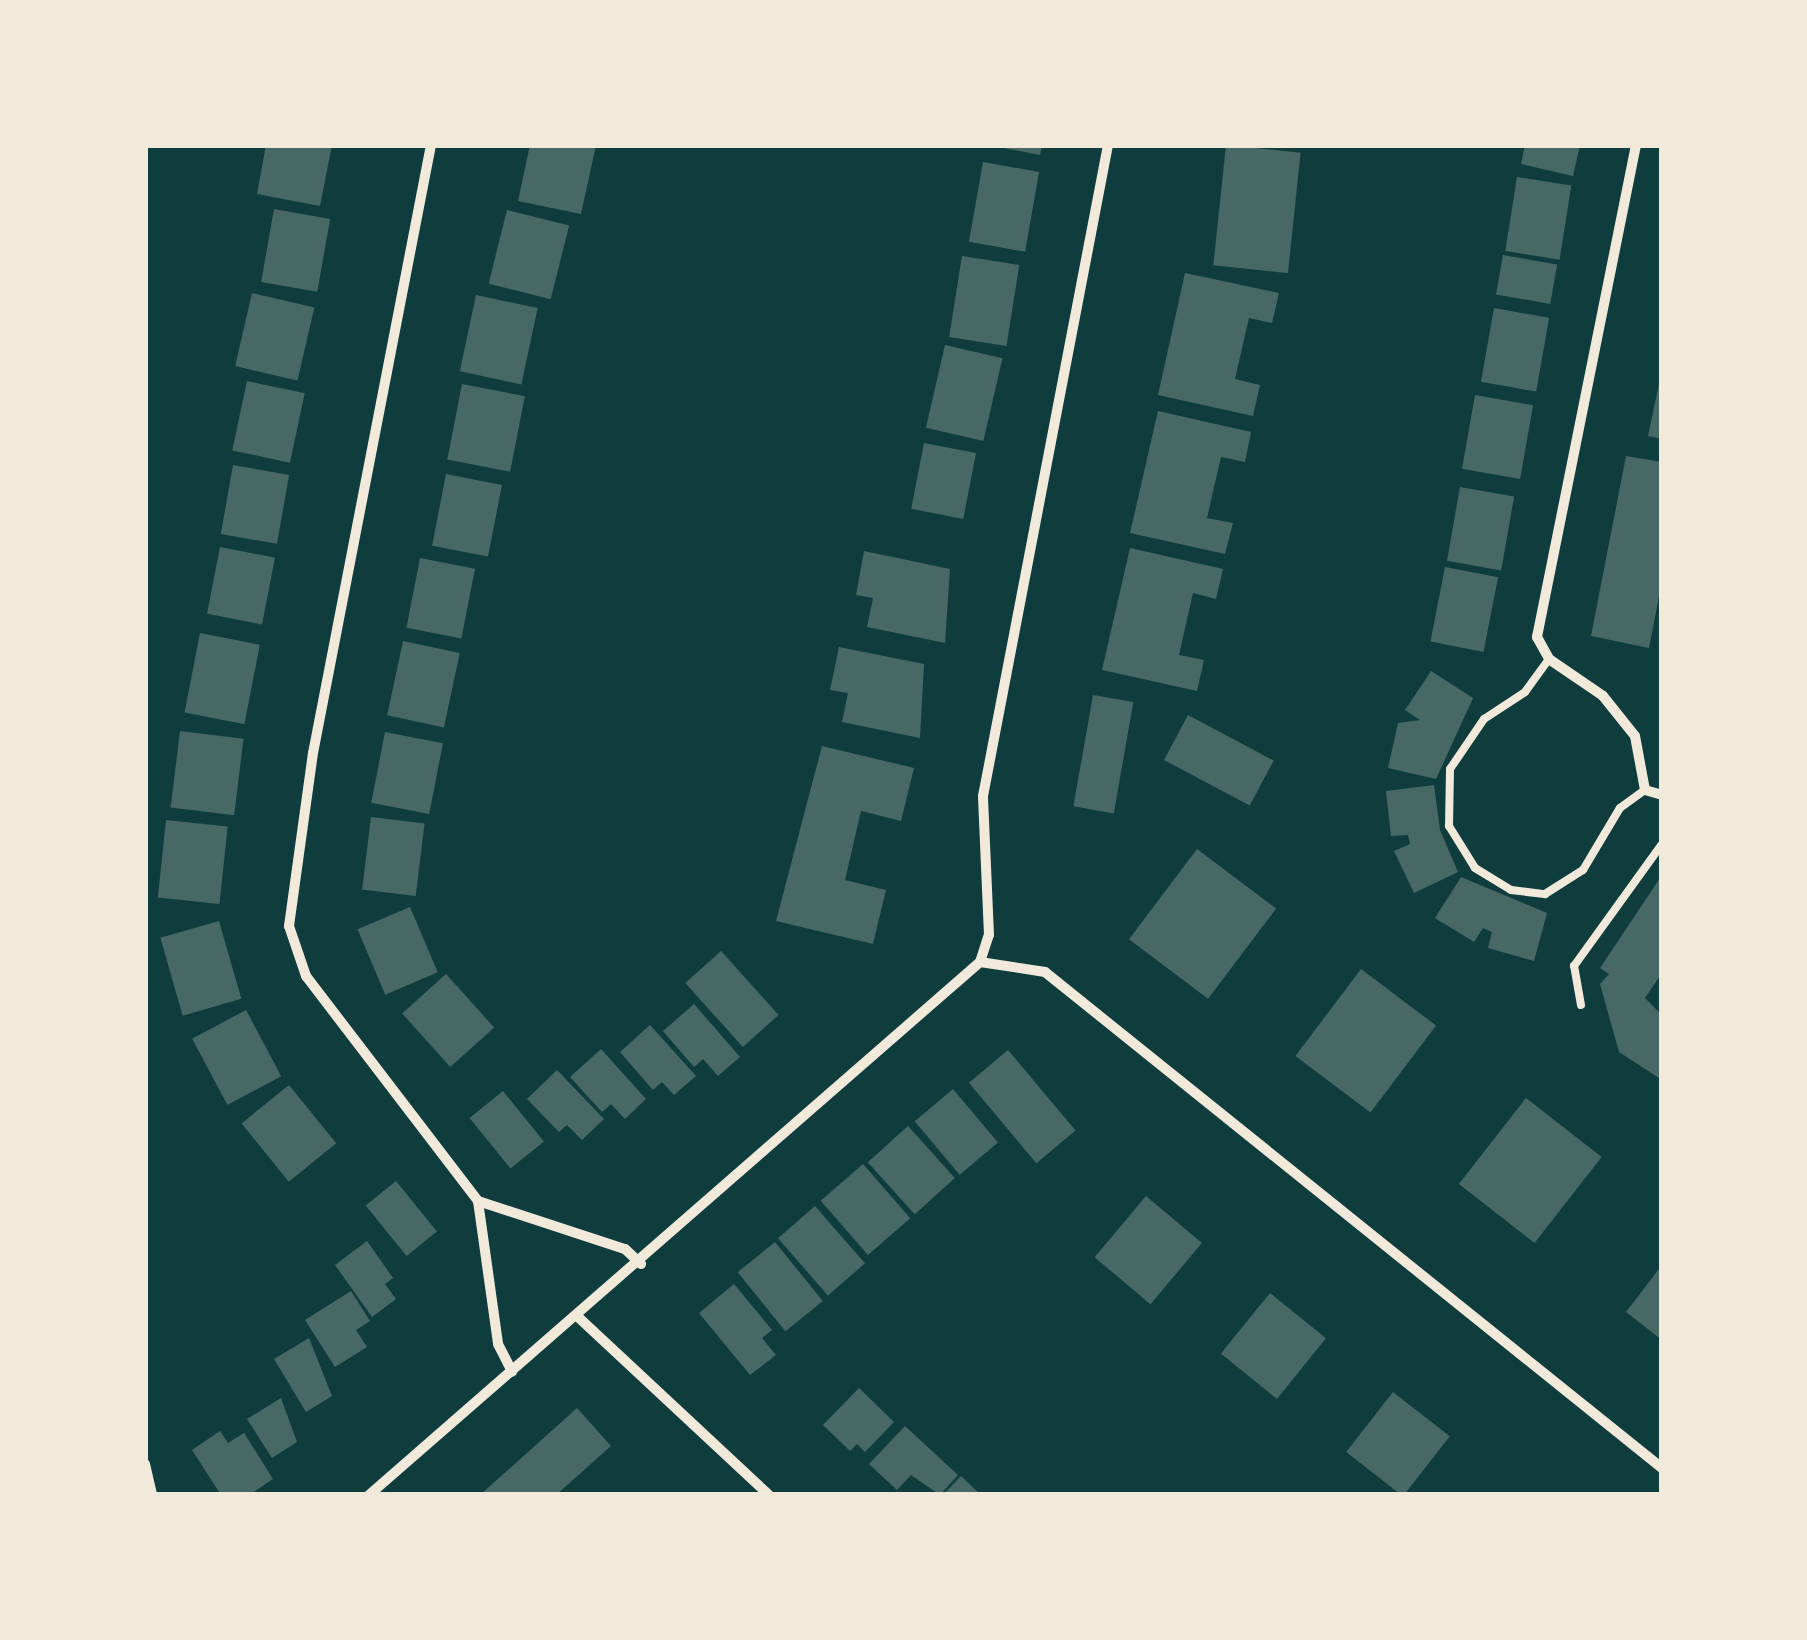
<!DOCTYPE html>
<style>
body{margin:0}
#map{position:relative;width:1807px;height:1640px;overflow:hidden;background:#0f3d3e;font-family:"Noto Serif",serif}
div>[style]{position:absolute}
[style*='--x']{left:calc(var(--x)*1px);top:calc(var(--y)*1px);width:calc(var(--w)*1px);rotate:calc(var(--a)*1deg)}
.building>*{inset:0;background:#486865;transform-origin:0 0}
.service>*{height:8px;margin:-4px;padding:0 4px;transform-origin:4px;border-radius:4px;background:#f1e9da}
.minor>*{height:10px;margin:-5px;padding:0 5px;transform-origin:5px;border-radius:5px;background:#f1e9da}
span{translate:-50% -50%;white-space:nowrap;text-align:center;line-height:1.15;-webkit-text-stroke:8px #f1e9da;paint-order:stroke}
.frame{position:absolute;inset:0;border:148px solid #f1e9da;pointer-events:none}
</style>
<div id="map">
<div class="building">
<div style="clip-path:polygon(266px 145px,332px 145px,320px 206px,257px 194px)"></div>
<div style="clip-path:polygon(530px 145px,596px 145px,581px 214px,518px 201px)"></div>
<div style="clip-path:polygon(989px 145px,1042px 145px,1040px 155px)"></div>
<div style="left:1226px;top:145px;width:75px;height:121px;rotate:6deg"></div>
<div style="clip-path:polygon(1525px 145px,1580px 145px,1573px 176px,1521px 164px)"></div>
<div style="left:983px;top:162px;width:57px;height:81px;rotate:10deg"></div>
<div style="left:1517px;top:177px;width:55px;height:75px;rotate:9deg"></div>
<div style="left:274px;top:209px;width:57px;height:74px;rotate:10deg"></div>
<div style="left:507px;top:210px;width:64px;height:76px;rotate:14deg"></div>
<div style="left:1503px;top:255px;width:55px;height:40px;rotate:10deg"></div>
<div style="left:962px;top:256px;width:58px;height:82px;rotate:9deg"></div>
<div style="clip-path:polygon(1185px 273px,1279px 293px,1272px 323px,1249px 318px,1235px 379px,1260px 385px,1253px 416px,1158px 395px)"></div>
<div style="left:252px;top:293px;width:64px;height:75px;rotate:13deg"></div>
<div style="left:476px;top:295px;width:63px;height:78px;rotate:12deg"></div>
<div style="left:1494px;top:308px;width:56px;height:75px;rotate:10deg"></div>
<div style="left:945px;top:345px;width:59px;height:85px;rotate:13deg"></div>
<div style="left:247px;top:381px;width:59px;height:71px;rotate:12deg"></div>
<div style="left:462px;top:384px;width:64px;height:77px;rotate:11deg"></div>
<div style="clip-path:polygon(1659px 384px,1662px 385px,1662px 439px,1648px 436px)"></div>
<div style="left:1475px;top:395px;width:59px;height:75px;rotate:10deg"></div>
<div style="clip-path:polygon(1158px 411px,1251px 432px,1245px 462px,1221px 457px,1207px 518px,1233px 523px,1225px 554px,1130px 533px)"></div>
<div style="left:924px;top:443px;width:53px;height:67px;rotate:11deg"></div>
<div style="clip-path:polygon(1626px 456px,1662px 462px,1662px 581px,1649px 648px,1591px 636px)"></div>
<div style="left:233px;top:465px;width:57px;height:70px;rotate:10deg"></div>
<div style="left:446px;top:474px;width:57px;height:73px;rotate:11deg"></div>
<div style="left:1460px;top:487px;width:55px;height:75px;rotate:10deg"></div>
<div style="left:220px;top:547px;width:56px;height:68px;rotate:11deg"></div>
<div style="clip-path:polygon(1130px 548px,1223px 569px,1216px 599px,1193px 593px,1179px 655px,1204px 660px,1197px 691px,1102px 670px)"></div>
<div style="clip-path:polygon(864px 551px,950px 569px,945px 643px,867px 627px,873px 598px,856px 595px)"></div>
<div style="left:420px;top:558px;width:56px;height:71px;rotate:11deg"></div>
<div style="left:1445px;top:567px;width:54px;height:76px;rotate:11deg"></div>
<div style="left:200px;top:633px;width:61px;height:81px;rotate:11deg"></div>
<div style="left:403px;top:641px;width:58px;height:76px;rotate:12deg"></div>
<div style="clip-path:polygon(839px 647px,924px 664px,920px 738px,842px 722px,848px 693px,830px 690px)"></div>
<div style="clip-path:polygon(1431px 671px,1473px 698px,1436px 779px,1388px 768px,1398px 723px,1420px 720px,1405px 710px)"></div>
<div style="left:1093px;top:695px;width:41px;height:113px;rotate:10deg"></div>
<div style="left:1188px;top:715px;width:97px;height:51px;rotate:28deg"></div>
<div style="left:180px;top:731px;width:64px;height:77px;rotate:7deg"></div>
<div style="left:385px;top:732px;width:59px;height:72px;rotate:11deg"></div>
<div style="clip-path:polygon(822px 746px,914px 768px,901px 821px,861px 811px,845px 880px,886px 890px,873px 944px,776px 921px)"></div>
<div style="clip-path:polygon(1434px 785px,1440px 830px,1458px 872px,1414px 893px,1394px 851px,1410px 844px,1408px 835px,1391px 836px,1386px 791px)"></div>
<div style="left:371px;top:817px;width:54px;height:73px;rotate:7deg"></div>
<div style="left:166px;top:820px;width:62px;height:78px;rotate:6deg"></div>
<div style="left:1197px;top:849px;width:99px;height:113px;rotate:37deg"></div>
<div style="clip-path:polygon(1662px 875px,1662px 973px,1645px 998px,1662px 1015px,1662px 1080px,1619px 1052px,1600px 984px,1609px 974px,1600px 968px)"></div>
<div style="clip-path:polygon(1461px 877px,1547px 913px,1534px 961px,1488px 948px,1492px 932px,1483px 928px,1474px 942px,1435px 918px)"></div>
<div style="left:410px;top:907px;width:71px;height:57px;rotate:67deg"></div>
<div style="left:219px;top:921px;width:81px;height:61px;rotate:74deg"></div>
<div style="left:721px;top:951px;width:86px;height:48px;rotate:48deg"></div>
<div style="left:1361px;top:969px;width:94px;height:109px;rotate:37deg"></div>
<div style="left:446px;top:974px;width:72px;height:59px;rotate:48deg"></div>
<div style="clip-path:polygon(694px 1004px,740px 1057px,718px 1076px,703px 1059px,694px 1067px,663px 1031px)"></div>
<div style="left:246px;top:1010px;width:75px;height:61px;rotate:62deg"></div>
<div style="clip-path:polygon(650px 1025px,696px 1076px,674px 1095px,662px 1082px,653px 1090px,620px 1052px)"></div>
<div style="clip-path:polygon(601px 1049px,646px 1099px,625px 1119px,611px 1104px,602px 1112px,570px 1077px)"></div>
<div style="left:1008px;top:1050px;width:105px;height:51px;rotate:50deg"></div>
<div style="clip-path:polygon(557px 1070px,604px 1119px,582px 1140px,567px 1125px,559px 1132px,527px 1099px)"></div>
<div style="left:289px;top:1085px;width:75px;height:61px;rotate:51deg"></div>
<div style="left:953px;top:1089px;width:70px;height:50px;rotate:50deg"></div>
<div style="left:503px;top:1091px;width:65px;height:43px;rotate:51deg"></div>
<div style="left:1526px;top:1098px;width:96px;height:109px;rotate:38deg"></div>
<div style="left:908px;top:1126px;width:70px;height:54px;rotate:48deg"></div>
<div style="left:863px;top:1164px;width:72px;height:56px;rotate:49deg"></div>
<div style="left:396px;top:1181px;width:65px;height:39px;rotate:51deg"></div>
<div style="left:1146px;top:1196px;width:73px;height:80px;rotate:40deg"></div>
<div style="left:815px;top:1206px;width:76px;height:49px;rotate:49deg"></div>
<div style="clip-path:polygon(367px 1241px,393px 1278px,385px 1284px,396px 1299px,372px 1317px,335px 1265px)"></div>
<div style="left:775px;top:1242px;width:76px;height:48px;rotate:51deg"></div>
<div style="clip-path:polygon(1662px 1265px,1662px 1340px,1626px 1312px)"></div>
<div style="clip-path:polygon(734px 1284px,772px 1330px,762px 1338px,776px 1355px,750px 1375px,699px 1313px)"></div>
<div style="clip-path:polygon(351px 1291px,370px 1321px,356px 1330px,367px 1347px,335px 1367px,305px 1320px)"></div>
<div style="left:1270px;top:1293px;width:72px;height:78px;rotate:39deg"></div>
<div style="clip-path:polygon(309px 1338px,332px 1396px,306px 1412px,274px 1359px)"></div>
<div style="clip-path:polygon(859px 1388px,894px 1422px,865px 1452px,857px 1444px,850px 1451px,823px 1425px)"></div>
<div style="left:1393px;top:1392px;width:72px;height:76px;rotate:38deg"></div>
<div style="clip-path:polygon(281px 1398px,297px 1442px,272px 1458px,247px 1419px)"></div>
<div style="clip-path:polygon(577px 1408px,611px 1446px,556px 1495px,480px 1495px)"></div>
<div style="clip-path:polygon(905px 1426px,958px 1475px,940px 1495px,911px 1475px,897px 1490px,869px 1464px)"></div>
<div style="clip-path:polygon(220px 1431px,228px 1443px,244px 1433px,273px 1479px,249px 1495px,221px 1495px,192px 1450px)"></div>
<div style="clip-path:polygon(961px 1476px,981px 1495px,943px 1495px)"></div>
</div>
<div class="service">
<div style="--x:1549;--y:659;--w:41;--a:126"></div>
<div style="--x:1525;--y:692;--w:49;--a:146.6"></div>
<div style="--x:1484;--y:719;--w:60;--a:124.2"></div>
<div style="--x:1450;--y:769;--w:57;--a:91"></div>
<div style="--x:1449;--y:826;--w:49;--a:58.2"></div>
<div style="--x:1475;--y:868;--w:42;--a:31.4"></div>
<div style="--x:1511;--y:890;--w:34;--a:7"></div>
<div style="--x:1545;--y:894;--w:45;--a:-32.3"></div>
<div style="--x:1583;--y:870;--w:72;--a:-59.2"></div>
<div style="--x:1620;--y:808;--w:31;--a:-36"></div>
<div style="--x:1581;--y:1005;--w:40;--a:-100"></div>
<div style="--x:1574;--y:966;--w:150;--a:-54.2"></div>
</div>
<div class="minor">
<div style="--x:431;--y:145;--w:619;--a:100.98"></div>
<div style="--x:313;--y:753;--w:175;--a:97.9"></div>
<div style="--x:289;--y:926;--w:53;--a:71.2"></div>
<div style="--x:306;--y:976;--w:283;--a:52.6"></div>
<div style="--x:478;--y:1201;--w:144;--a:82"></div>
<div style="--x:498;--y:1344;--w:31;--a:63"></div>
<div style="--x:1636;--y:145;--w:502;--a:101.38"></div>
<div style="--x:1537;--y:637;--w:25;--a:61"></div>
<div style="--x:1549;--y:659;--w:65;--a:34.4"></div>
<div style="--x:1603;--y:696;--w:51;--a:51.3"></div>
<div style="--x:1635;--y:736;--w:55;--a:79.5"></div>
<div style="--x:1645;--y:790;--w:18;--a:16"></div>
<div style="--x:980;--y:962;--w:66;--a:8.7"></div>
<div style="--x:1045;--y:972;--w:792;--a:38.8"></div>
<div style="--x:980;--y:962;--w:28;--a:-72"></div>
<div style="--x:989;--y:935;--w:139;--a:-92.5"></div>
<div style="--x:983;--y:796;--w:663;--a:-79.13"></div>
<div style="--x:478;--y:1201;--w:155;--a:18.1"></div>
<div style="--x:625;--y:1249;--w:22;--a:43"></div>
<div style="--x:577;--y:1316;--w:262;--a:43"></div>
<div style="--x:145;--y:1464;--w:32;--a:77"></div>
<div style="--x:369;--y:1495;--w:811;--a:-41.1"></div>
</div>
<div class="frame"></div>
</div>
